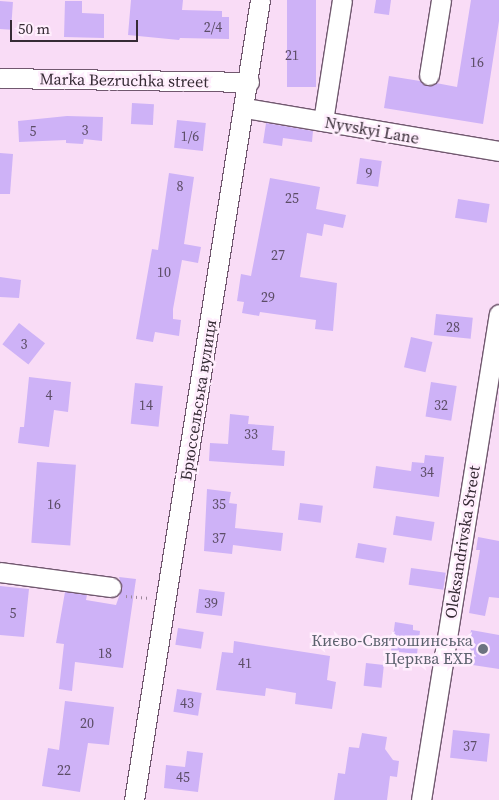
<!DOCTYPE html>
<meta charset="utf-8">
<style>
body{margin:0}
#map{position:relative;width:499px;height:800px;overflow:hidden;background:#f9dcf6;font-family:"Source Serif 4",serif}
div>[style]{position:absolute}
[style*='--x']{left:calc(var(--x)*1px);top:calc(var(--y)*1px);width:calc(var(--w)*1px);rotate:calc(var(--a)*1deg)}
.building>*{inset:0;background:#ceb2f7;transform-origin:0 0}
.path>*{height:3px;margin-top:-1.5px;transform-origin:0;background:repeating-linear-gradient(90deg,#9d889b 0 1px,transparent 0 5px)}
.roads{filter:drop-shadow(1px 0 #71586f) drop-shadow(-1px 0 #71586f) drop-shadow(0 1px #71586f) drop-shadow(0 -1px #71586f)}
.minor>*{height:19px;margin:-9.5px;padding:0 9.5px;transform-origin:9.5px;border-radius:9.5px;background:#fff}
.dots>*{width:14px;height:14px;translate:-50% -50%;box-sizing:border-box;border:2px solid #ffeefd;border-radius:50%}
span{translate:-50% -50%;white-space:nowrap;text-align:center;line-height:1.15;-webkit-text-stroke:5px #ffeefd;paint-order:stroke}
.number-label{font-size:14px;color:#5c4d66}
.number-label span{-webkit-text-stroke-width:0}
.street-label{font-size:16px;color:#362b35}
.worship-label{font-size:16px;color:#5b616d}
.right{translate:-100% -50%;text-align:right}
.scale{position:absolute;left:10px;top:20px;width:128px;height:22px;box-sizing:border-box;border:2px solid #362b35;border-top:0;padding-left:6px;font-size:15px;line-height:18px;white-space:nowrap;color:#362b35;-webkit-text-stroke:4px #ffeefd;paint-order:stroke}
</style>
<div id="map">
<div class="building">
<div style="clip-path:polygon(131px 0,183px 0,182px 10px,222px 11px,222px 17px,229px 17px,229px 39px,180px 38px,179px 40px,128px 35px)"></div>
<div style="left:287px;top:0;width:29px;height:87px"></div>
<div style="clip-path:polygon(376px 0,391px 0,389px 15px,374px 13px)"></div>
<div style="clip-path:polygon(471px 0,499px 0,499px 21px,483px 124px,384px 108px,389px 76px,420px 81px,427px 86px,436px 83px,457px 87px)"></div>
<div style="left:0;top:1px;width:13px;height:28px;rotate:4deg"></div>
<div style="clip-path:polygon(65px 1px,82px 1px,82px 13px,104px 14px,104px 38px,64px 37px)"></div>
<div style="left:132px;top:103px;width:22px;height:21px;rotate:3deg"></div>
<div style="clip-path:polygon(67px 116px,103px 117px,102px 141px,84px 139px,83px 144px,66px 143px,66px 140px,19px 142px,18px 121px)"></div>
<div style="left:177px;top:120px;width:29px;height:28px;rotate:6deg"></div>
<div style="clip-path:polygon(266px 123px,313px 131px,312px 142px,283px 138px,282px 146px,263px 143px)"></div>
<div style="clip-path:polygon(0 153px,13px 154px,10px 194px,0 194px)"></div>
<div style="left:360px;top:158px;width:22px;height:26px;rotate:8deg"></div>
<div style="clip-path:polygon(169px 173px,194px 177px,184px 244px,201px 247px,198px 263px,182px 260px,173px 309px,173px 319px,181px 320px,179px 336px,155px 332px,153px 342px,136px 339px,152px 249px,158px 250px)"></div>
<div style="clip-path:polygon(270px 178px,320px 187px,316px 209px,346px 215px,343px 228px,324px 224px,322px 236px,307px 233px,300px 277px,337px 283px,333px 331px,315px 329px,316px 320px,260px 312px,259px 316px,242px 313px,244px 302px,237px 301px,241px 274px,251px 276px)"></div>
<div style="left:458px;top:199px;width:32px;height:19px;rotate:9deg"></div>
<div style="clip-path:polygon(0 277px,21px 280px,19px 298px,0 297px)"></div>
<div style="left:436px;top:314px;width:37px;height:21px;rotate:6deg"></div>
<div style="left:19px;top:323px;width:33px;height:27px;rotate:38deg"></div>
<div style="left:411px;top:337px;width:22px;height:31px;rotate:13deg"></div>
<div style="clip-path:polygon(29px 377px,71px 382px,68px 412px,54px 410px,49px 447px,18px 443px,20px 427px,24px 427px)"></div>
<div style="left:431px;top:382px;width:26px;height:35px;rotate:9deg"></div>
<div style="left:135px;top:383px;width:28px;height:41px;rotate:6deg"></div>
<div style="clip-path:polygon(230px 414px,249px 416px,248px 424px,274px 426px,272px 450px,285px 451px,284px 466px,209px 461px,210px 443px,228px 444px)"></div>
<div style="clip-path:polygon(425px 455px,444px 457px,439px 497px,373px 488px,376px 466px,411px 471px,412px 462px,424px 463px)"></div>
<div style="left:37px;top:462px;width:39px;height:81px;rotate:4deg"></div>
<div style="clip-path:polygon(207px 489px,231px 492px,229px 503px,237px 504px,235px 528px,283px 533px,281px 551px,233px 545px,232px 554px,204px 551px)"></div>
<div style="left:300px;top:503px;width:23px;height:17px;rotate:7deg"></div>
<div style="left:396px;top:516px;width:39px;height:19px;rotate:9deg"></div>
<div style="clip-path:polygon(478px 537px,499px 541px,499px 598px,489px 597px,485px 616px,469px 613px,480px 550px,476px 550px)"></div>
<div style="left:358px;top:543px;width:29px;height:15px;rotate:10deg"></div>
<div style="left:411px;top:568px;width:35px;height:17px;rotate:8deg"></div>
<div style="clip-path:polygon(119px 577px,136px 579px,123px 668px,75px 662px,72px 691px,59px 689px,64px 644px,56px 643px,65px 592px,87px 595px,86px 600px,116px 605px,122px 588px)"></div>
<div style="clip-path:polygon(0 586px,29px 589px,24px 637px,0 635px)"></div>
<div style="left:199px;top:589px;width:26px;height:24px;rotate:7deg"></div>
<div style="clip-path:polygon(395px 622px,413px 625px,413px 630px,420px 631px,417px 654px,391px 651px)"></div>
<div style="left:178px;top:628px;width:26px;height:17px;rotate:9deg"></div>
<div style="clip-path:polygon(471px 630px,499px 635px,499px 669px,466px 664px)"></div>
<div style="clip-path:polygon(234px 641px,330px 656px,327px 680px,336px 682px,332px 709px,295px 704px,296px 693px,266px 688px,265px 696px,216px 690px,222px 652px,233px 653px)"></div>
<div style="left:366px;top:663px;width:18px;height:23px;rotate:6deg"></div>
<div style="left:177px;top:689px;width:25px;height:23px;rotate:9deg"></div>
<div style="clip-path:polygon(65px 701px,114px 707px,109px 745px,88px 743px,80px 792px,42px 786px,48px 748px,59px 750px)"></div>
<div style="left:453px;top:730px;width:37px;height:28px;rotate:6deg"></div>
<div style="clip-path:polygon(362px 733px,387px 737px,385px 749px,393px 760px,399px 761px,397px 777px,390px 776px,387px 800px,334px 800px,338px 773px,345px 774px,349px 747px,359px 748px)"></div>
<div style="clip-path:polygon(187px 751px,203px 753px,198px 792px,164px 788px,166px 765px,185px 767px)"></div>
</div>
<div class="path">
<div style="--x:126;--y:596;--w:24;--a:5"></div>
</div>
<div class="roads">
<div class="minor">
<div style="--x:429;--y:75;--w:76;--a:-80.9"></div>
<div style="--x:0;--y:78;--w:249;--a:0.9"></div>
<div style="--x:245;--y:108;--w:258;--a:9.6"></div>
<div style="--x:323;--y:121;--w:122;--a:-81.1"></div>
<div style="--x:0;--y:572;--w:112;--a:7.7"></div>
<div style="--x:134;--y:800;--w:810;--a:-81.05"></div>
<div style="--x:421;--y:800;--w:492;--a:-80.9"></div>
</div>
</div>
<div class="dots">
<div style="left:483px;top:649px;background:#6b7280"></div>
</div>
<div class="number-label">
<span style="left:213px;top:27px">2/4</span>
<span style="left:292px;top:55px">21</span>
<span style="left:477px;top:62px">16</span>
<span style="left:85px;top:130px">3</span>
<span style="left:33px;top:131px">5</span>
<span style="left:190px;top:136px">1/6</span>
<span style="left:369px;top:173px">9</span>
<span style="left:180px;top:186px">8</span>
<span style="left:292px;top:198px">25</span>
<span style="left:278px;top:255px">27</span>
<span style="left:164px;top:272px">10</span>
<span style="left:268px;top:297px">29</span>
<span style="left:453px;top:327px">28</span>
<span style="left:24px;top:344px">3</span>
<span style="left:49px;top:395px">4</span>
<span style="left:146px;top:405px">14</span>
<span style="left:441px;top:405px">32</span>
<span style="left:251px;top:434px">33</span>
<span style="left:427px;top:472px">34</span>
<span style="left:54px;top:504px">16</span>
<span style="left:219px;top:504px">35</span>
<span style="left:219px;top:538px">37</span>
<span style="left:211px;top:603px">39</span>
<span style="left:13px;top:613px">5</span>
<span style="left:105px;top:653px">18</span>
<span style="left:245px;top:663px">41</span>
<span style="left:187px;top:703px">43</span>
<span style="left:87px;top:723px">20</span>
<span style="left:470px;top:746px">37</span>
<span style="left:64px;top:770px">22</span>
<span style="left:183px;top:777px">45</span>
</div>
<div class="street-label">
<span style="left:124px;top:80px;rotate:1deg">Marka Bezruchka street</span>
<span style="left:372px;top:130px;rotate:10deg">Nyvskyi Lane</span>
<span style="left:198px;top:400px;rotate:-81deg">Брюссельська вулиця</span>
<span style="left:462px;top:542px;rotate:-81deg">Oleksandrivska Street</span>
</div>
<div class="worship-label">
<span class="right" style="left:473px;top:649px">Києво-Святошинська<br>Церква ЕХБ</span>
</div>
<div class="scale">50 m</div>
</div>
